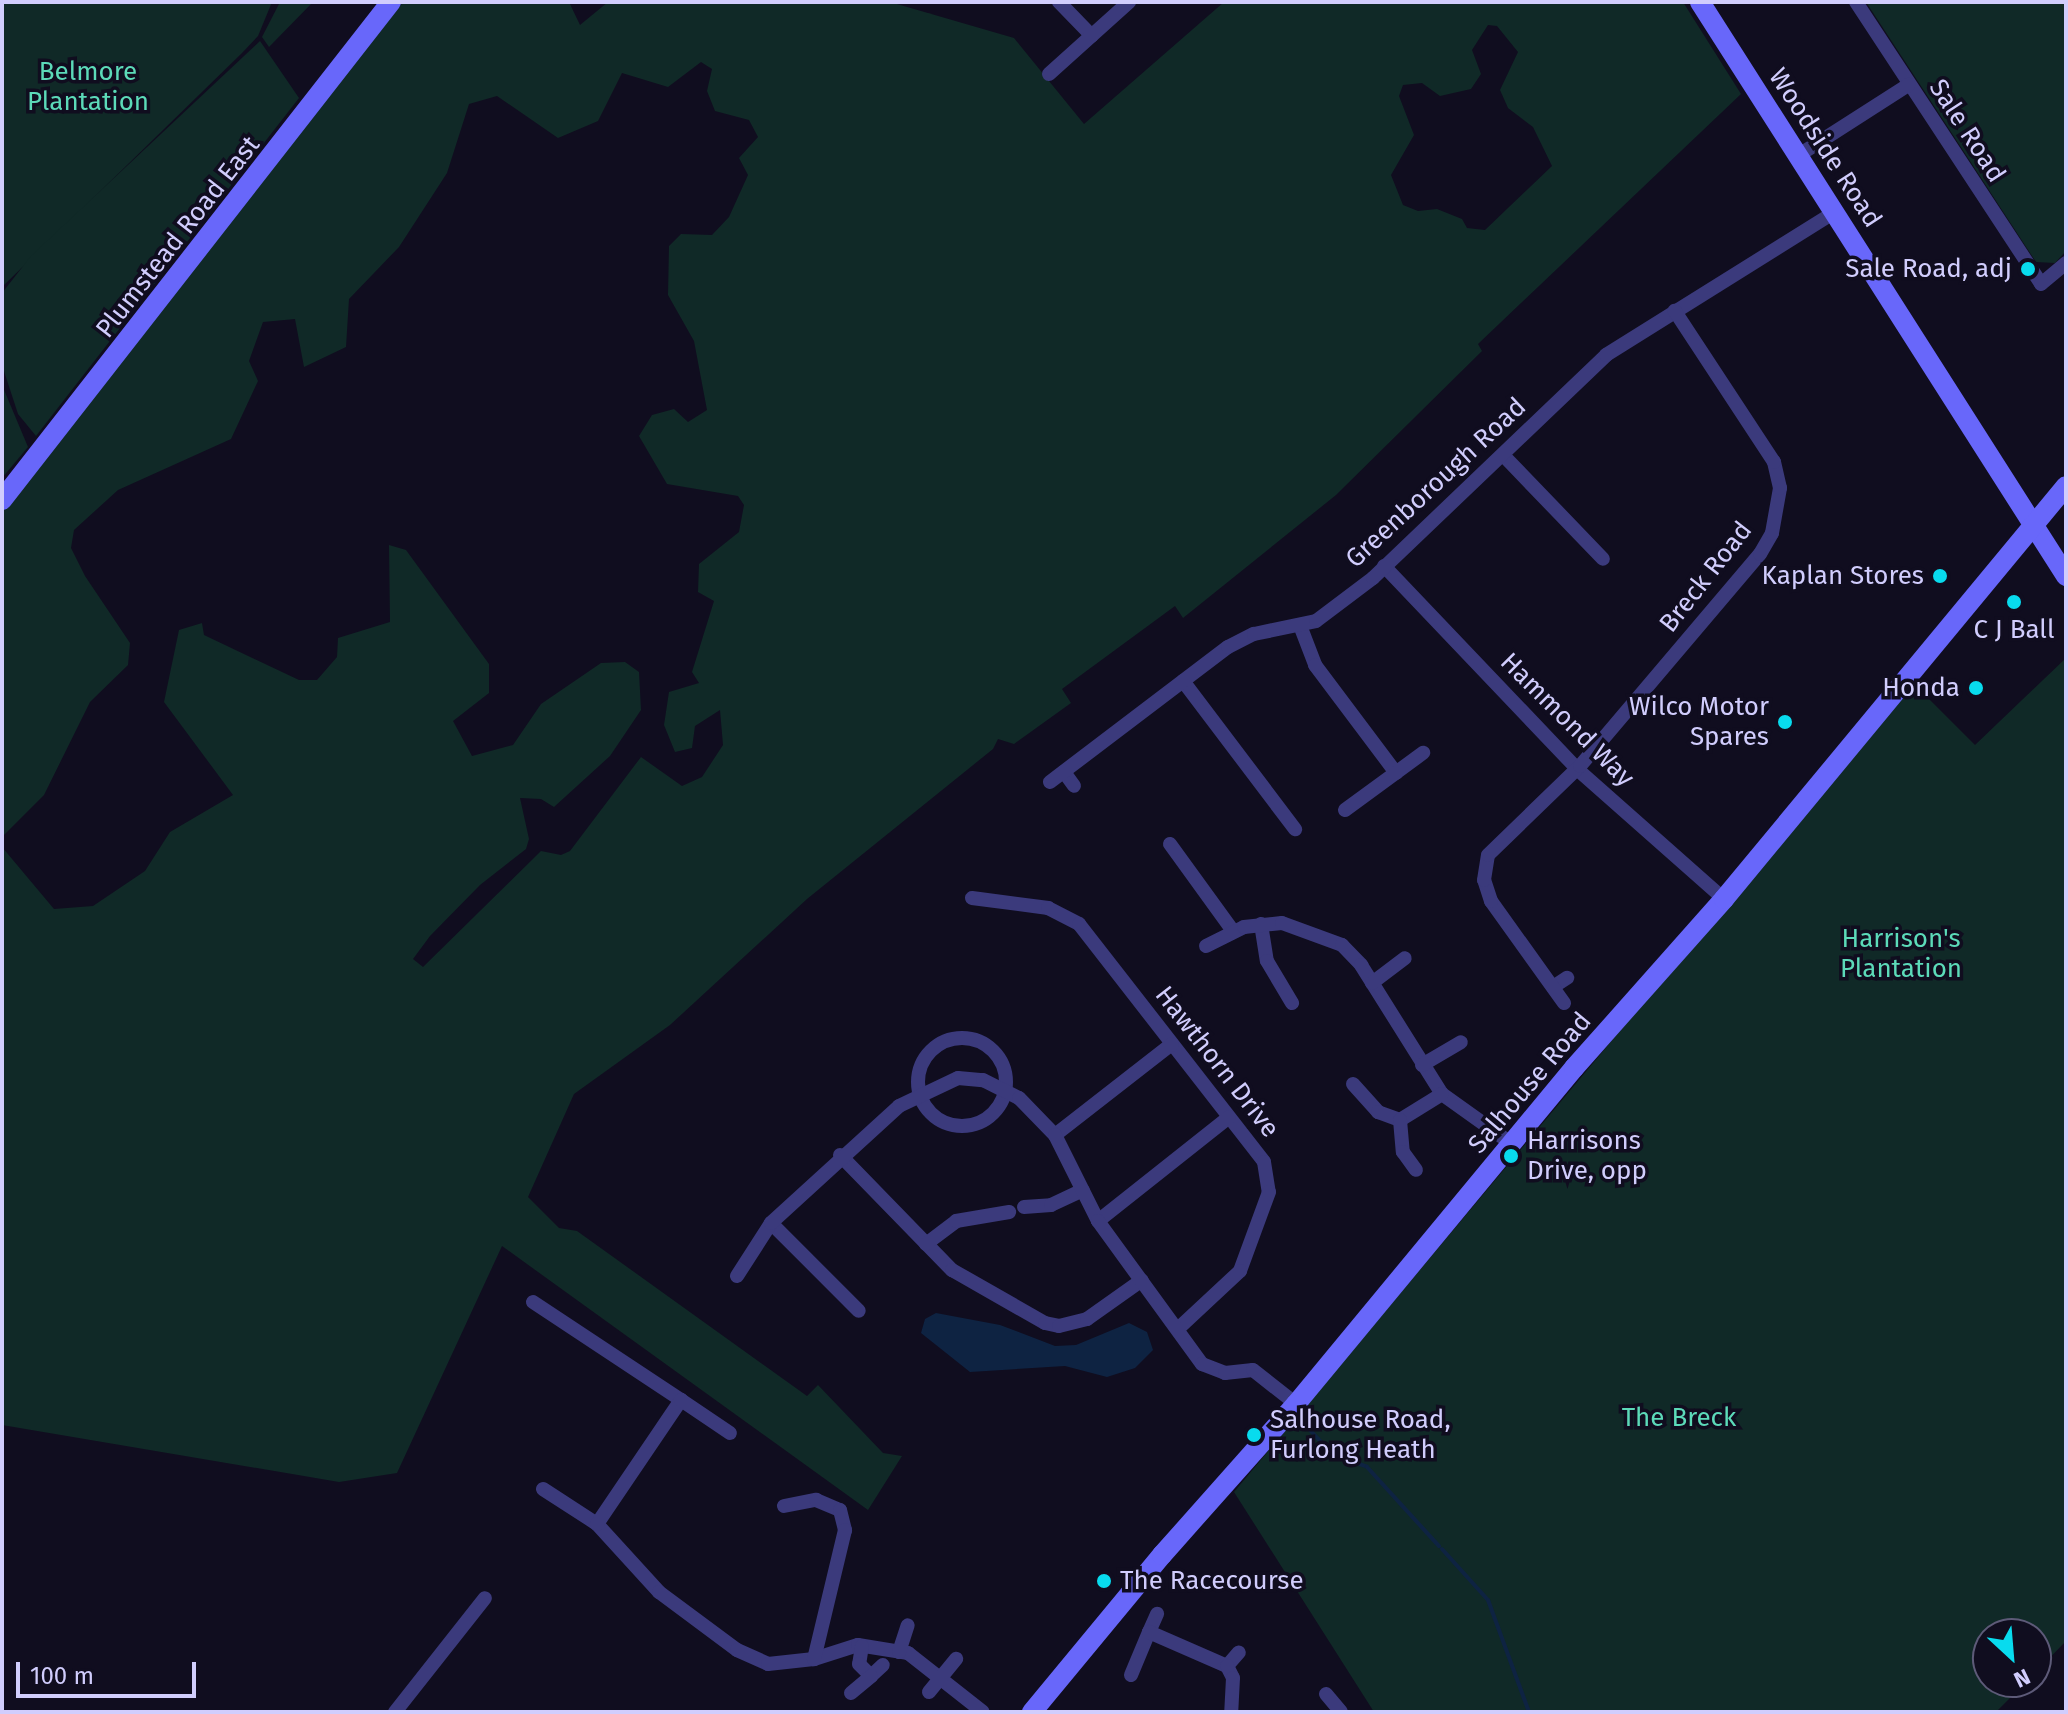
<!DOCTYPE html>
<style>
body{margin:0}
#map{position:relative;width:2068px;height:1714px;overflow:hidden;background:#100d1f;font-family:"Fira Sans",sans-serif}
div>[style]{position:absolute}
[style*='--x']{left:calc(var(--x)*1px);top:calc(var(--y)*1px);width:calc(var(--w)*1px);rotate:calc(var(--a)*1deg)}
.green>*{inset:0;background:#102927}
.water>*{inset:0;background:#0e2342}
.stream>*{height:4px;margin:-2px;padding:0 2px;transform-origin:2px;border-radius:2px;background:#0e2342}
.street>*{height:14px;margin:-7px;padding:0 7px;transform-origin:7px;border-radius:7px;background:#3b3a7c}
.street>.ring{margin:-7px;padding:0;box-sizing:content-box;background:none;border:14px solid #3b3a7c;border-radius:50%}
.secondary>*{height:20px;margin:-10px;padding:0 10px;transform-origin:10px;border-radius:10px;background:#6867fa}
.dots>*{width:22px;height:22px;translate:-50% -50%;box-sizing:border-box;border:4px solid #100d1f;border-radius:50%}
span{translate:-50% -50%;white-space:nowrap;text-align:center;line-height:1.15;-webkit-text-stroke:7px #100d1f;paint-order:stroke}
.park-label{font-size:26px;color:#5cdab9}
.street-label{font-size:26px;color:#d1cdfd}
.poi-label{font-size:26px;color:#d1cdfd}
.right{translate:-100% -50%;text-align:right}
.left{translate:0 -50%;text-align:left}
.frame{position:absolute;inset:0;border:4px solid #d1cdfd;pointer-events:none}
.north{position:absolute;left:1972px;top:1618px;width:80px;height:80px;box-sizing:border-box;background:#100d1f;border:2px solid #5d5a78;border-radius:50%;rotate:154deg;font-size:22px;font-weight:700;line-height:32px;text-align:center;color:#d1cdfd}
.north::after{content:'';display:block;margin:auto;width:28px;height:36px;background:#08dbee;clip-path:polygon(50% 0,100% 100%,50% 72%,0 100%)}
.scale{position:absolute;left:16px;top:1662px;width:180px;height:36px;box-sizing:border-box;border:4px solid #d1cdfd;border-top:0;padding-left:10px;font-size:24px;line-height:28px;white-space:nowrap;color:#d1cdfd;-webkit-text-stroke:6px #100d1f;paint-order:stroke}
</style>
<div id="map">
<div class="green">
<div style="clip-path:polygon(2px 2px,272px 2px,258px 36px,242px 53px,2px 287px)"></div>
<div style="clip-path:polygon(280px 2px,313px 2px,269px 47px,262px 37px)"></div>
<div style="clip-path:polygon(evenodd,403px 2px,569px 2px,580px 25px,608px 2px,890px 2px,1014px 38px,1084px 124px,1224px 2px,1683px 2px,1741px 94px,1478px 344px,1482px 351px,1336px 495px,1183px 618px,1175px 606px,1062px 689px,1071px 703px,1014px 744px,998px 739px,993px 749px,807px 899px,670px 1025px,574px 1094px,528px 1197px,559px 1228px,577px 1231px,807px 1396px,818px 1385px,883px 1453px,902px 1456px,868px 1510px,502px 1246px,397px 1473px,339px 1482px,2px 1425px,2px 847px,54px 909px,93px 906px,145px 871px,170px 832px,233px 795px,164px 702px,179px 630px,202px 623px,204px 635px,299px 680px,317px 680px,337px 657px,338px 638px,390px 622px,389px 545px,406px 550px,489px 664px,489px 693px,453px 721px,472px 756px,513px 745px,541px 704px,601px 663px,625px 662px,639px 672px,641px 710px,610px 756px,554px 807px,541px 799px,520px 798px,529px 839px,526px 849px,480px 885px,430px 936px,413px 959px,423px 967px,541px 851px,561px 855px,570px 851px,641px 757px,682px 786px,702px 777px,723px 745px,720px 710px,695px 726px,692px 748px,675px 752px,664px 725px,669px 692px,699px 683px,692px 672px,714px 601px,698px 592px,699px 564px,739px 532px,744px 505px,738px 496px,667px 484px,639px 436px,652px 415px,674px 409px,688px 422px,707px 410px,694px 341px,668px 295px,669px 246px,681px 234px,712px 235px,729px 217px,748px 175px,739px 158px,758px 137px,749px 120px,715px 111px,707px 91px,712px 69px,701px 62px,668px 87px,622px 73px,598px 121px,558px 138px,497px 96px,469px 104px,447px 173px,399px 247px,349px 299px,346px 347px,304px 367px,295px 319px,263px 322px,249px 361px,258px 381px,231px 439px,118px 490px,74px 530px,71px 548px,85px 576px,130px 643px,128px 665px,90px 702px,44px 795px,2px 837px,2px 512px,403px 2px,1488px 25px,1497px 26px,1518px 52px,1500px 90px,1508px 108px,1533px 127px,1552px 166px,1485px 230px,1467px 228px,1462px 219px,1437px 209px,1418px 211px,1403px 205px,1391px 175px,1414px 135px,1399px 96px,1403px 85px,1422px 83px,1440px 96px,1471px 89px,1481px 74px,1472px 50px,1488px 25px)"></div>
<div style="clip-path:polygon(1866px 2px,2066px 2px,2066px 251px,2055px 263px,2036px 262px)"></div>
<div style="clip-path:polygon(260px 41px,299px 98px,36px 436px,18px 414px,2px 365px,2px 293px,31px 256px)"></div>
<div style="clip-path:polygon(2px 385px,28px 447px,2px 478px)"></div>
<div style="clip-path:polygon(2066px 658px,2066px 1641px,2036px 1672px,2036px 1634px,1988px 1634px,1988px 1682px,2026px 1682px,1996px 1712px,1374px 1712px,1234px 1492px,1912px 682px,1975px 745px)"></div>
</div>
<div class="water">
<div style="clip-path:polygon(936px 1313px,1000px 1325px,1055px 1346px,1076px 1345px,1129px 1323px,1147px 1332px,1153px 1350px,1135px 1368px,1107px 1377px,1065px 1366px,970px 1372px,921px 1333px,925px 1319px)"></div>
</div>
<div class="stream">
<div style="--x:1297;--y:1416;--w:53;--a:47.3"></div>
<div style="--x:1333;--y:1455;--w:36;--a:19"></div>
<div style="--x:1367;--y:1467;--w:107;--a:47.7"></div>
<div style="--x:1442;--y:1549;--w:69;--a:48"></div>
<div style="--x:1488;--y:1600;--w:119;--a:69.9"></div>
</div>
<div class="street">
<div style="--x:1059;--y:2;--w:47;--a:45.9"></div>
<div style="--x:1856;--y:2;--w:337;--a:56.7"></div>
<div style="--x:2041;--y:284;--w:33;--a:-40"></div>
<div style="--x:1049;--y:74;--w:108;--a:-42"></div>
<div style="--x:1799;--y:155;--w:130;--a:-32.7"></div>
<div style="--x:1503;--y:455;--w:144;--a:46.1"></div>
<div style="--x:1384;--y:566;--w:280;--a:46.4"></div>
<div style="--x:1577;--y:769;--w:196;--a:41.5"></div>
<div style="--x:1301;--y:628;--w:40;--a:69"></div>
<div style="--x:1315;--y:665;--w:135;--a:53.1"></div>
<div style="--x:1183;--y:681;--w:186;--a:52.9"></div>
<div style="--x:1064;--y:772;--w:17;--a:54"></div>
<div style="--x:1050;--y:782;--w:223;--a:-37.2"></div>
<div style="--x:1228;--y:647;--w:29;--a:-27"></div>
<div style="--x:1254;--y:634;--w:63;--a:-11.8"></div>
<div style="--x:1316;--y:621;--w:71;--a:-37"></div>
<div style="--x:1373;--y:578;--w:323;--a:-43.7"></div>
<div style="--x:1606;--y:355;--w:270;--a:-32"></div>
<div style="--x:1345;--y:810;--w:97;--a:-36.2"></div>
<div style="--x:1170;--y:844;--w:107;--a:54.1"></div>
<div style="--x:972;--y:898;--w:77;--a:7.5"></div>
<div style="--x:1048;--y:908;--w:35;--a:27"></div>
<div style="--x:1079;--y:924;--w:301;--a:52.1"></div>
<div style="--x:1264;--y:1162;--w:30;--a:81"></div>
<div style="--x:1269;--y:1192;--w:84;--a:110.2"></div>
<div style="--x:1240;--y:1271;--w:82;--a:137"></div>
<div style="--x:1261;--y:924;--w:37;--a:81"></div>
<div style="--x:1267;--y:961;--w:49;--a:59.2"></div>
<div style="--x:1206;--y:946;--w:42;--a:-26.6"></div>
<div style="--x:1244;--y:927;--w:38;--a:-6"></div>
<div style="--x:1282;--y:923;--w:64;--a:20.1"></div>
<div style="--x:1342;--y:945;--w:28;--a:46"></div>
<div style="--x:1361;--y:965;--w:152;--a:57.9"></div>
<div style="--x:1442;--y:1094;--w:86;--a:35.5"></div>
<div style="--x:1372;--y:983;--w:41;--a:-37.1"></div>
<div style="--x:1553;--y:987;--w:17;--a:-33"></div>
<div style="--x:1564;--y:1003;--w:125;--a:-125.6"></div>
<div style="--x:1491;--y:901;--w:22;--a:-108"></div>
<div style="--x:1484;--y:880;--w:25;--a:-81"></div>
<div style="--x:1488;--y:855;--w:128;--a:-44.1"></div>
<div style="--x:1580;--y:766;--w:278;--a:-49.7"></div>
<div style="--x:1760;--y:554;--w:24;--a:-60"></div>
<div style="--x:1772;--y:533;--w:46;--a:-79.9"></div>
<div style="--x:1780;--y:488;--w:27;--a:-103"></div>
<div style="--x:1774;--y:462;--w:181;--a:-123.3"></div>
<div class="ring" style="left:918px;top:1038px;width:74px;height:74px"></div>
<div style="--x:1422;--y:1065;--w:45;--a:-30.5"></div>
<div style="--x:1353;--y:1084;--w:38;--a:48"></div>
<div style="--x:1378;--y:1112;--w:23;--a:20"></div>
<div style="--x:1400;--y:1120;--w:49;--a:-31.8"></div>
<div style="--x:1400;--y:1120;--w:32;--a:85"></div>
<div style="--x:1403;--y:1152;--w:22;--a:54"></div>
<div style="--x:1055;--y:1135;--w:148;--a:-37.9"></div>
<div style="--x:840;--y:1155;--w:161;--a:45.8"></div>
<div style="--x:952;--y:1270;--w:107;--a:29.7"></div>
<div style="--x:1045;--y:1323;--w:14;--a:12"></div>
<div style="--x:1059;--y:1326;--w:29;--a:-14"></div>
<div style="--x:1087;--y:1319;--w:67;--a:-35.3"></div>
<div style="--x:1024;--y:1207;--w:27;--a:-4"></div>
<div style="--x:1051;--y:1205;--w:35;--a:-25"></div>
<div style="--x:1098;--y:1221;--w:167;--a:-38.4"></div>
<div style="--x:771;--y:1223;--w:124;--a:45"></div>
<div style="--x:926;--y:1244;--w:38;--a:-37"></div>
<div style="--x:956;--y:1221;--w:54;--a:-9.6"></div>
<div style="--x:737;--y:1276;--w:63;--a:-57.3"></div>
<div style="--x:771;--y:1223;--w:173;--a:-42.4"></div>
<div style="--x:899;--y:1106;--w:65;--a:-25.4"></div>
<div style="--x:958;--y:1078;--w:25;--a:5"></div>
<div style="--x:983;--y:1080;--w:40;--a:26.6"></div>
<div style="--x:1019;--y:1098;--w:52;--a:45.8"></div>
<div style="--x:1055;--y:1135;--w:96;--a:63.4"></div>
<div style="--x:1098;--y:1221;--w:177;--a:54"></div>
<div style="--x:1202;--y:1364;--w:25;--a:21"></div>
<div style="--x:1225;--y:1373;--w:28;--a:-6"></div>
<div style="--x:1253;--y:1370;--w:55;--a:38.3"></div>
<div style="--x:533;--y:1302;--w:178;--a:33.5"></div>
<div style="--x:543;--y:1489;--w:64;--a:32.9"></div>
<div style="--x:597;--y:1524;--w:92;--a:47.6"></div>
<div style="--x:659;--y:1592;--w:97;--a:36.6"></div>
<div style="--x:737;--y:1650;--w:34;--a:24"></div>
<div style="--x:768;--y:1664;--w:46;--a:-6.2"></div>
<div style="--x:814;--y:1659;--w:46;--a:-17.7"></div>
<div style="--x:858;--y:1645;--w:51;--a:9.1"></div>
<div style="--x:908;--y:1653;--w:95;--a:38.2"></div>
<div style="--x:784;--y:1506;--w:33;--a:-11"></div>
<div style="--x:816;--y:1500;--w:26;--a:23"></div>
<div style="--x:840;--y:1510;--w:21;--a:76"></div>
<div style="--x:845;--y:1530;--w:133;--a:103.5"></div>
<div style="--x:597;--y:1524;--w:150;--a:-55.9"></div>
<div style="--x:681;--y:1400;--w:59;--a:34"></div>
<div style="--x:1149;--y:1632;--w:20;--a:-66"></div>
<div style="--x:862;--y:1646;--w:18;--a:99"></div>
<div style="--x:859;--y:1664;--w:17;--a:45"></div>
<div style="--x:871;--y:1676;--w:16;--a:-43"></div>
<div style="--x:899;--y:1652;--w:28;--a:-72"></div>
<div style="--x:1227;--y:1666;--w:18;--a:-49"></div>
<div style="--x:1131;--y:1675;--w:47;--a:-67.3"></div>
<div style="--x:1149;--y:1632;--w:85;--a:23.6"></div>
<div style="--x:1227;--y:1666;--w:13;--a:63"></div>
<div style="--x:1233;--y:1678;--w:34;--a:93"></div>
<div style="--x:929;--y:1692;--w:43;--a:-50.7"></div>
<div style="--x:851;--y:1693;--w:26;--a:-40"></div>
<div style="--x:1326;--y:1694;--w:23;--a:50"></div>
<div style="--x:395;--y:1712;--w:145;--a:-51.7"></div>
</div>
<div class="secondary">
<div style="--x:1700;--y:2;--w:681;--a:57.48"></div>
<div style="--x:2;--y:500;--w:632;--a:-52.01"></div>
<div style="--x:1032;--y:1712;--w:204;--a:-50.4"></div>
<div style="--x:1162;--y:1555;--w:202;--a:-48.4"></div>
<div style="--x:1296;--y:1404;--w:436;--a:-50.4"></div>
<div style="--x:1574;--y:1068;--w:226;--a:-48.4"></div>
<div style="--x:1724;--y:899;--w:536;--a:-50.37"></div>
</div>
<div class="dots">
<div style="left:2028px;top:269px;background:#08dbee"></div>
<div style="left:1940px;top:576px;background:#08dbee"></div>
<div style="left:2014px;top:602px;background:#08dbee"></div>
<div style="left:1976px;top:688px;background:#08dbee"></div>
<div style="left:1785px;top:722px;background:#08dbee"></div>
<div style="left:1511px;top:1156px;background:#08dbee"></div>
<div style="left:1254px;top:1435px;background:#08dbee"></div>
<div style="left:1104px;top:1581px;background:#08dbee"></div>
</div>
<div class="park-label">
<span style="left:88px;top:87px">Belmore<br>Plantation</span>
<span style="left:1901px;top:954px">Harrison's<br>Plantation</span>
<span style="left:1679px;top:1418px">The Breck</span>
</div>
<div class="street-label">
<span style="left:1967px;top:131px;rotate:57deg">Sale Road</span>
<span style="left:1825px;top:148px;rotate:57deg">Woodside Road</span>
<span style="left:178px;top:237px;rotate:-52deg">Plumstead Road East</span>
<span style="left:1436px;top:483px;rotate:-43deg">Greenborough Road</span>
<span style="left:1706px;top:577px;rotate:-52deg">Breck Road</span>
<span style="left:1567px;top:720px;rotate:45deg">Hammond Way</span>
<span style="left:1217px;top:1062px;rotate:52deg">Hawthorn Drive</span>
<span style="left:1530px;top:1083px;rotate:-50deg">Salhouse Road</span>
</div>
<div class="poi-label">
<span class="right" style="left:2012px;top:269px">Sale Road, adj</span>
<span class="right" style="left:1924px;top:576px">Kaplan Stores</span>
<span style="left:2014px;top:630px">C J Ball</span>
<span class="right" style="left:1960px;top:688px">Honda</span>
<span class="right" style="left:1769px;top:722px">Wilco Motor<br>Spares</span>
<span class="left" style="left:1527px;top:1156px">Harrisons<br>Drive, opp</span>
<span class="left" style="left:1270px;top:1435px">Salhouse Road,<br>Furlong Heath</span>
<span class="left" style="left:1120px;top:1581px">The Racecourse</span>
</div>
<div class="frame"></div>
<div class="north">N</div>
<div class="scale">100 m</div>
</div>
